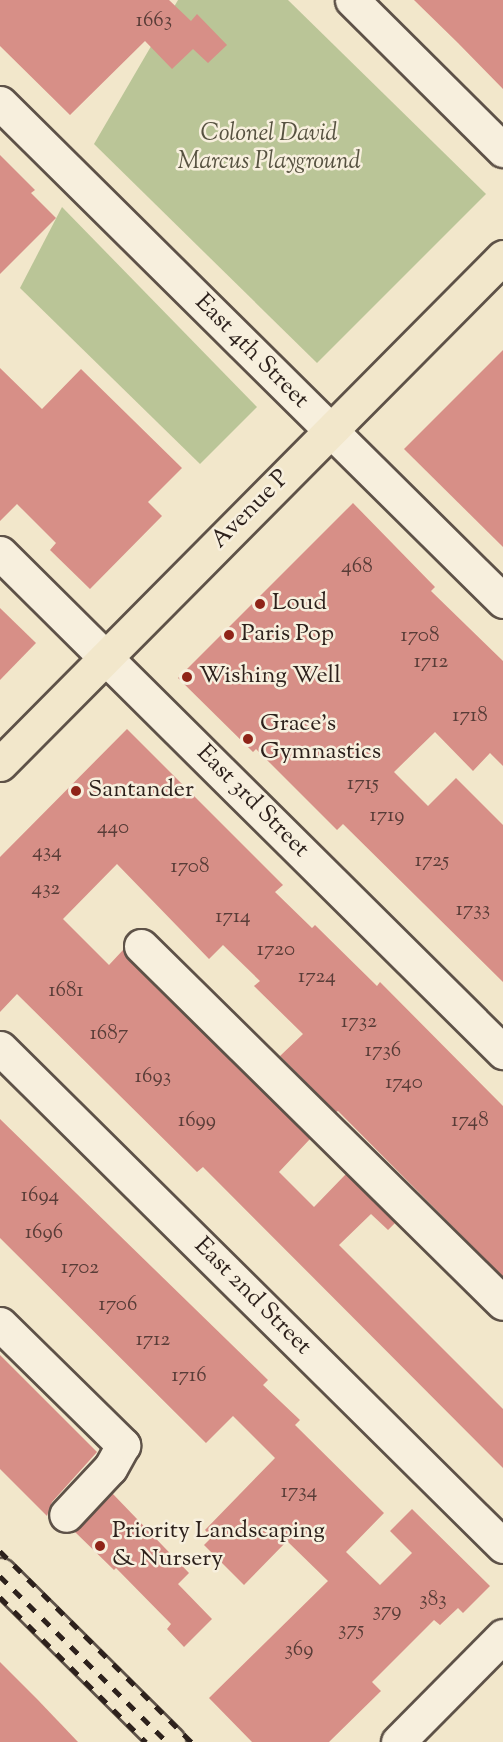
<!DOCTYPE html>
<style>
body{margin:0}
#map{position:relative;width:503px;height:1742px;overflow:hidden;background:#f2e7cb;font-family:"Sorts Mill Goudy",serif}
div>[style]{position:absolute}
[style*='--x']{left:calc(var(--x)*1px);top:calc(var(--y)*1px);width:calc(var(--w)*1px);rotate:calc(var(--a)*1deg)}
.green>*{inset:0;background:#bac597}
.building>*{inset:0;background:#d78f87}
.roads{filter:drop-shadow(2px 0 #5e5248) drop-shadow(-2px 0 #5e5248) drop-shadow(0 2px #5e5248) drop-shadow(0 -2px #5e5248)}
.minor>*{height:33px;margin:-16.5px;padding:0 16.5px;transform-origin:16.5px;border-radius:16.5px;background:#f7efdd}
.major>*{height:33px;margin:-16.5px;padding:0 16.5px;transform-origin:16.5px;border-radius:16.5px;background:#f2e7cb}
.rail>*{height:4.5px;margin-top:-2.25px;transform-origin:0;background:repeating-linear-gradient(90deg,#2d211c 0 10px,transparent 0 20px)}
.dots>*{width:16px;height:16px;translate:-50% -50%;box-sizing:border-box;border:3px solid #f7efdd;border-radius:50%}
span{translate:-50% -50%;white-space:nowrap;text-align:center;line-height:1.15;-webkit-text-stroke:5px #f7efdd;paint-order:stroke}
.number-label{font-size:21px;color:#583c37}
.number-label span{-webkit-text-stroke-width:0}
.park-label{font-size:24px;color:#575241;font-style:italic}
.street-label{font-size:24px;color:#2d211c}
.poi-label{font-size:24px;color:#2d211c}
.left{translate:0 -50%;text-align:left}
</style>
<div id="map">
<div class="green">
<div style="clip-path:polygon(178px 0,288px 0,486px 194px,317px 363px,94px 144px)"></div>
<div style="clip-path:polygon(62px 207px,257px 407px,200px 464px,20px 288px)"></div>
</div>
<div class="building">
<div style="clip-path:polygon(0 0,169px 0,191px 21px,197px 14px,227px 45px,208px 63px,193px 49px,172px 69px,145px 41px,70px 115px,0 46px)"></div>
<div style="clip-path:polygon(414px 0,503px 0,503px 89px,458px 43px)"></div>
<div style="clip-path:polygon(0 155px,35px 190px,31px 193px,56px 218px,0 274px)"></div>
<div style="clip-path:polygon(503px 350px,503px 547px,404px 449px)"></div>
<div style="clip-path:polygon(0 368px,42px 409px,81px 369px,182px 468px,148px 502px,162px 516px,90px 589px,50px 550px,56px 543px,17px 504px,0 521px)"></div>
<div style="clip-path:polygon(353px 503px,435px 587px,431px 591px,503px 661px,503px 766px,490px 753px,473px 771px,435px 732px,394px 772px,428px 806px,456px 778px,503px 825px,503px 982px,343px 824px,337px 830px,256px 749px,253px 752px,178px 678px)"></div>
<div style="clip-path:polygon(0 608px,36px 643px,0 680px)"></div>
<div style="clip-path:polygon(127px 729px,283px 885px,275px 892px,312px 928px,315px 925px,377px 986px,380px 982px,503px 1106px,503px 1277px,338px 1111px,336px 1112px,280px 1056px,303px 1034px,254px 986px,260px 981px,223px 945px,209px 959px,117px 864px,63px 919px,109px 965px,123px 950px,128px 959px,310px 1139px,279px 1172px,314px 1207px,346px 1174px,395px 1223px,388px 1230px,371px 1214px,339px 1245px,503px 1409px,503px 1468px,203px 1167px,197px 1172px,17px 994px,0 1012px,0 857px)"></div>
<div style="clip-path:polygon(0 1119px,268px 1380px,263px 1385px,300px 1420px,295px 1425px,384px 1513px,346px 1552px,380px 1585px,412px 1553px,390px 1531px,412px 1509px,490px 1586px,463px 1613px,458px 1608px,440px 1625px,434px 1620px,372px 1682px,381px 1691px,329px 1742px,252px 1742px,209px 1698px,328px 1581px,287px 1541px,244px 1585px,204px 1545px,212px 1537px,205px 1530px,275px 1458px,233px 1416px,206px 1443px,0 1238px)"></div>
<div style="clip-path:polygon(0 1355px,97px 1452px,52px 1502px,47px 1516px,0 1469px)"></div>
<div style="clip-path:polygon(112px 1493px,189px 1573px,178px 1584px,212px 1619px,184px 1647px,167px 1629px,171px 1624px,116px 1568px,114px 1570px,74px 1531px)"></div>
<div style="clip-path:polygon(0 1662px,37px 1699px,78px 1742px,0 1742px)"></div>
</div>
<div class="roads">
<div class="minor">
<div style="--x:352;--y:0;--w:213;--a:44.8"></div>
<div style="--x:0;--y:103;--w:708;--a:44.71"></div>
<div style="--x:0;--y:553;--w:709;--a:44.77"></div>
<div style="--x:141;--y:946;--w:508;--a:44.6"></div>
<div style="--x:0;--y:1048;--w:708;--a:44.71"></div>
<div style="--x:0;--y:1324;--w:173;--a:44.5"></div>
<div style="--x:123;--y:1445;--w:26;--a:119"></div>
<div style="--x:110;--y:1468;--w:64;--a:133.1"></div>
<div style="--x:398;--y:1742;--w:149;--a:-45.3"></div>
</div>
<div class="major">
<div style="--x:0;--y:764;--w:714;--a:-45.23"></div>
<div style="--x:0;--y:1575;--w:237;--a:44.8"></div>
</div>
</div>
<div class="rail">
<div style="--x:0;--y:1551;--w:271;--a:44.9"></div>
<div style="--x:0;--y:1576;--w:235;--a:44.8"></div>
<div style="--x:0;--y:1597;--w:206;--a:44.8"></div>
</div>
<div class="dots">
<div style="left:260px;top:604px;background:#8f2418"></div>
<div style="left:229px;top:635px;background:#8f2418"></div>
<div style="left:187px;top:677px;background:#8f2418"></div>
<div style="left:248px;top:739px;background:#8f2418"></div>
<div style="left:76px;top:791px;background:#8f2418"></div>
<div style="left:100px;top:1546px;background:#8f2418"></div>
</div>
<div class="number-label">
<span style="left:154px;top:21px">1663</span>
<span style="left:357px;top:567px">468</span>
<span style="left:420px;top:636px">1708</span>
<span style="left:431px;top:662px">1712</span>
<span style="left:470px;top:716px">1718</span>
<span style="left:363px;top:784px">1715</span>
<span style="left:387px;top:816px">1719</span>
<span style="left:113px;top:828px">440</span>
<span style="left:47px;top:852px">434</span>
<span style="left:432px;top:861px">1725</span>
<span style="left:190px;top:867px">1708</span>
<span style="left:46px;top:889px">432</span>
<span style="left:473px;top:910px">1733</span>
<span style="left:233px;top:917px">1714</span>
<span style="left:276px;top:950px">1720</span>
<span style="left:317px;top:977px">1724</span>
<span style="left:66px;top:991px">1681</span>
<span style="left:359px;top:1022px">1732</span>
<span style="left:109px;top:1034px">1687</span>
<span style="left:383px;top:1051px">1736</span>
<span style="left:153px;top:1077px">1693</span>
<span style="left:404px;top:1083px">1740</span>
<span style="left:197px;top:1121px">1699</span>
<span style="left:470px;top:1121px">1748</span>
<span style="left:40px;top:1196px">1694</span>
<span style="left:44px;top:1233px">1696</span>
<span style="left:80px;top:1268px">1702</span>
<span style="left:118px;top:1305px">1706</span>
<span style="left:153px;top:1340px">1712</span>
<span style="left:189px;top:1376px">1716</span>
<span style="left:299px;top:1492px">1734</span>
<span style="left:433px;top:1600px">383</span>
<span style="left:387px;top:1611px">379</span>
<span style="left:351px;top:1630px">375</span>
<span style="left:299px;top:1650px">369</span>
</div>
<div class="park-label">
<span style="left:269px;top:149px">Colonel David<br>Marcus Playground</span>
</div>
<div class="street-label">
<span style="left:251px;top:352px;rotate:45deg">East 4th Street</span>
<span style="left:251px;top:510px;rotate:-45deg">Avenue P</span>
<span style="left:252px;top:802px;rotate:45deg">East 3rd Street</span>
<span style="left:252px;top:1297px;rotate:45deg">East 2nd Street</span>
</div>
<div class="poi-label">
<span class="left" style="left:272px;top:604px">Loud</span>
<span class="left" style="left:241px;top:635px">Paris Pop</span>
<span class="left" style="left:199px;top:677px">Wishing Well</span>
<span class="left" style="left:260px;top:739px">Grace's<br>Gymnastics</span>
<span class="left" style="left:88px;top:791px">Santander</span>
<span class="left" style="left:112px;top:1546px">Priority Landscaping<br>&amp; Nursery</span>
</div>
</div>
